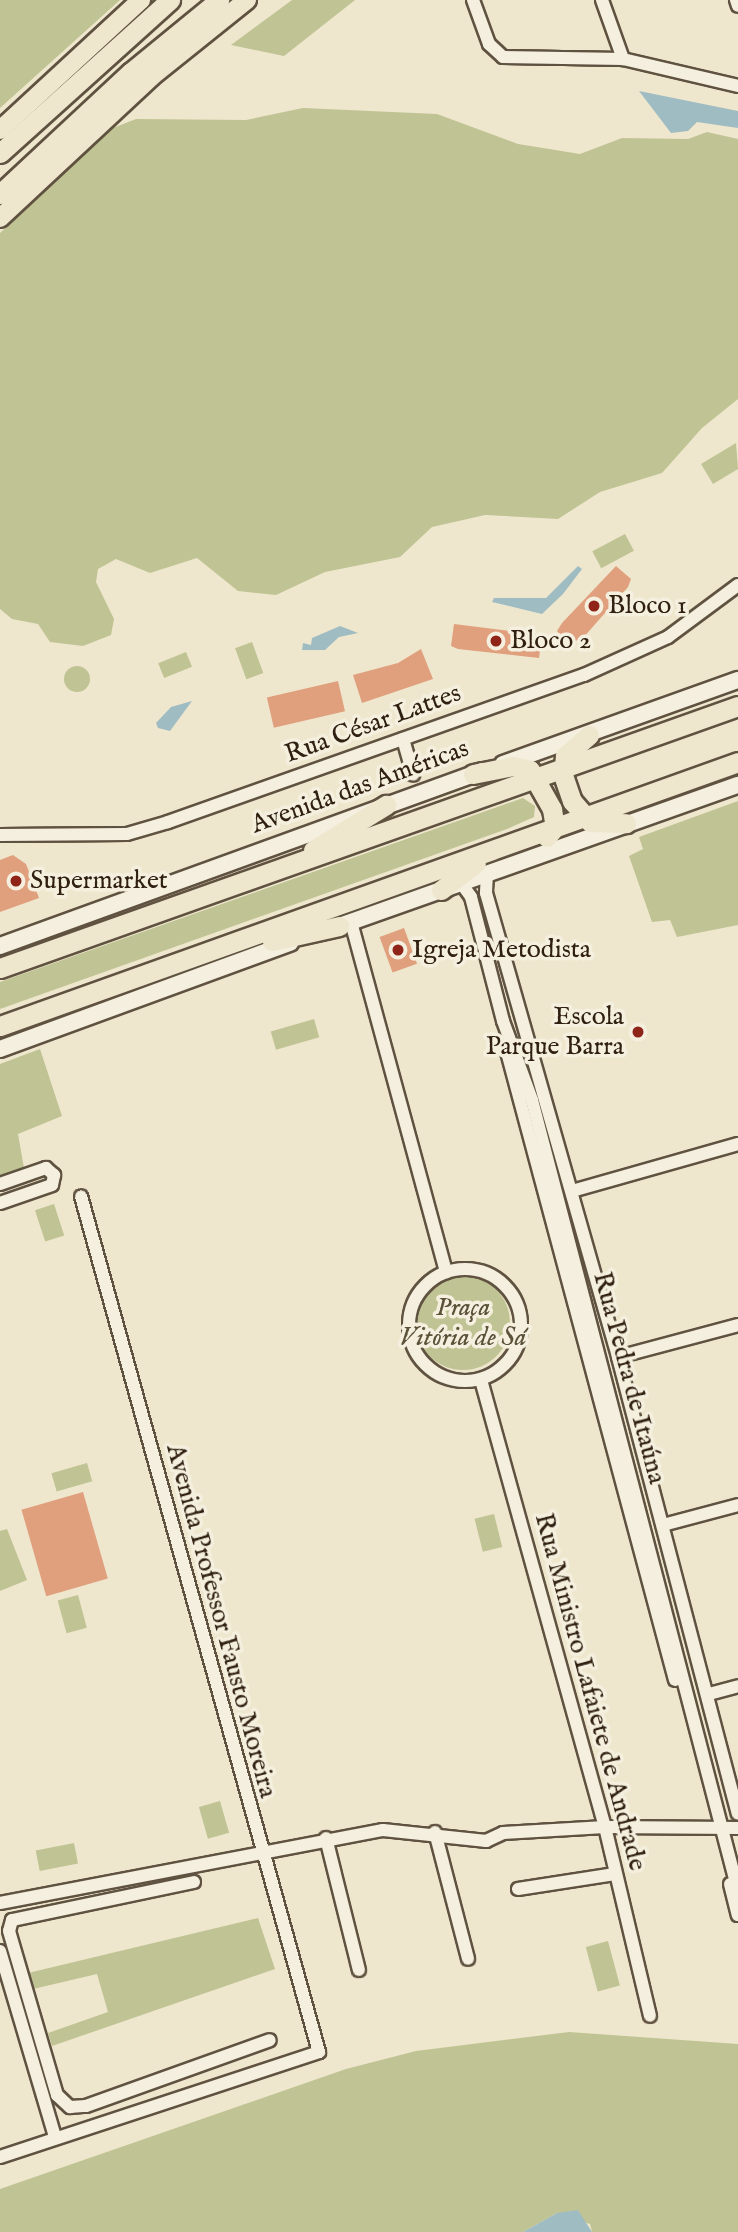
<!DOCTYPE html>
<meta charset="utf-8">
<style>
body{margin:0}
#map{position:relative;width:738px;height:2232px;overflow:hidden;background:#eee7cd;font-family:"IM FELL English",serif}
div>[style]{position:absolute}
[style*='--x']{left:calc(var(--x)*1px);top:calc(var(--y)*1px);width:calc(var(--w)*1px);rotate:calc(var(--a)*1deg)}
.green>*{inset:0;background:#c0c393;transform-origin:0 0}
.round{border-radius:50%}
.water>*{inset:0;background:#a0bcc3}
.building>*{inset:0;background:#e09f7d;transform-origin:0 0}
.roads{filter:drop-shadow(2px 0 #605240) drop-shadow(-2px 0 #605240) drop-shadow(0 2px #605240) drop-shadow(0 -2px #605240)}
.minor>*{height:12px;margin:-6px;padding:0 6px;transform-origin:6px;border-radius:6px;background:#f4efde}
.minor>.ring{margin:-6px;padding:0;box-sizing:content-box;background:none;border:12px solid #f4efde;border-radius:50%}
.secondary>*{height:16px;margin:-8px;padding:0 8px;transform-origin:8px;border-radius:8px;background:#f4efde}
.primary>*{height:18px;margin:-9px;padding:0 9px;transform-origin:9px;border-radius:9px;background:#eee7cd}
.trunk>*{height:19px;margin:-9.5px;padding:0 9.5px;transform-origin:9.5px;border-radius:9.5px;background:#eee7cd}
.dots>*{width:19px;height:19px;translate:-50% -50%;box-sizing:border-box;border:4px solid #f4efde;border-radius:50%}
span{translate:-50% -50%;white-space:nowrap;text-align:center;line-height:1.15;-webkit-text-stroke:7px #f4efde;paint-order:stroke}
.poi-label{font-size:26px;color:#302011}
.left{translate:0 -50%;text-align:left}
.right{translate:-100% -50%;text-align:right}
.street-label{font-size:26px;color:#302011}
.park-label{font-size:26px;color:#5b5138;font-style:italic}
</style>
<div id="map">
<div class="green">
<div style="clip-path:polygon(0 0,120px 0,0 108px)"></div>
<div style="clip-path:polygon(292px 0,355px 0,284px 56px,231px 45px)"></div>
<div style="clip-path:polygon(303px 108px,437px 114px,518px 144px,580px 154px,622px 138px,688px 139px,707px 132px,738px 139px,738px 399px,702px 428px,662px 473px,600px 492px,558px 519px,485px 515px,432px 527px,400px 557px,325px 572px,276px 595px,238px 591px,197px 558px,150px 573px,116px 559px,98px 569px,96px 582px,114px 619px,111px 635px,83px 646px,50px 642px,38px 624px,12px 619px,0 609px,0 233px,113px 128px,136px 119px,246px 120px)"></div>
<div style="clip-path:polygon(736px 443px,738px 469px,713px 484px,701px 464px)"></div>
<div style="left:625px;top:534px;width:19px;height:37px;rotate:62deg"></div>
<div style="left:252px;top:642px;width:33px;height:18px;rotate:70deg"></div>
<div style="left:186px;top:652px;width:16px;height:30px;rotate:68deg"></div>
<div class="round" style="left:64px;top:666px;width:26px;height:26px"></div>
<div style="clip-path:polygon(523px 798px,535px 806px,534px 817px,507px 829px,0 1009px,0 982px)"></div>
<div style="clip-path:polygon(738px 801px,738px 925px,677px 937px,670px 920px,652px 922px,629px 856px,643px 849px,639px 837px)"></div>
<div style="left:314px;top:1019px;width:19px;height:45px;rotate:74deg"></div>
<div style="clip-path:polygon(40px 1049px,62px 1116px,18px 1134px,24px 1168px,0 1176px,0 1064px)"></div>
<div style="left:54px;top:1204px;width:33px;height:20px;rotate:72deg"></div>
<div class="round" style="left:416px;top:1276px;width:94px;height:94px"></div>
<div style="left:87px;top:1463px;width:19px;height:37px;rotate:74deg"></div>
<div style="left:494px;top:1514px;width:34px;height:20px;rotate:76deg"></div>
<div style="clip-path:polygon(7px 1529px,27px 1580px,0 1591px,0 1531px)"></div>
<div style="left:78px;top:1595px;width:34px;height:21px;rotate:75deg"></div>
<div style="left:220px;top:1801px;width:33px;height:22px;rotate:74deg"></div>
<div style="left:74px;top:1843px;width:21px;height:39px;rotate:79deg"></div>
<div style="clip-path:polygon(258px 1918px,275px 1969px,52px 2046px,48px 2033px,108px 2012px,97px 1974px,33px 1989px,28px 1973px)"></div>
<div style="left:608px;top:1941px;width:46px;height:23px;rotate:75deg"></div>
<div style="clip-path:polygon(569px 2032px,738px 2044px,738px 2232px,592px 2232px,590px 2224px,557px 2213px,523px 2232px,0 2232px,0 2189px,346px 2069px,416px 2051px)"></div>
</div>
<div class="water">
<div style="clip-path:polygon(639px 91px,738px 111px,738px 128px,697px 122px,688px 131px,671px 133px)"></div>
<div style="clip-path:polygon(578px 566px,582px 569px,563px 594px,542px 614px,492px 602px,494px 598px,546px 598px)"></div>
<div style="clip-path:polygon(340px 626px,358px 633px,339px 637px,325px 650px,302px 650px,303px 643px,311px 645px,312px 638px)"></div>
<div style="clip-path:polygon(192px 701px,170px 731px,158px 728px,156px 723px,171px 707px)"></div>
<div style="clip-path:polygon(578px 2210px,592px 2232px,523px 2232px,557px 2213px)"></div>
</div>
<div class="building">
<div style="clip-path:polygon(616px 566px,631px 579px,628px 587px,582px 639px,567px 643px,557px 631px,562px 623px)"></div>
<div style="clip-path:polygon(454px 624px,535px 634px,542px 637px,539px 658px,458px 649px,451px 646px)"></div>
<div style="clip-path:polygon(421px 649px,433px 679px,362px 703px,353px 675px,398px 663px)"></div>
<div style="left:338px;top:681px;width:31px;height:73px;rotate:77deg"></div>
<div style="clip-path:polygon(13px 855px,26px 864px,39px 898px,0 912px,0 860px)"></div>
<div style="left:404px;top:928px;width:38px;height:26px;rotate:70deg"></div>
<div style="left:83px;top:1492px;width:90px;height:64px;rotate:74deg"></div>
</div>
<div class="roads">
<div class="minor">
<div style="--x:473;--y:0;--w:47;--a:70"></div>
<div style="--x:489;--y:44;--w:19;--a:43"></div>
<div style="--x:503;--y:57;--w:120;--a:1"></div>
<div style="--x:623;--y:59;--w:118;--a:13.2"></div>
<div style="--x:602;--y:0;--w:63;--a:70.4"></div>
<div style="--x:736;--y:0;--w:6;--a:72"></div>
<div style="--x:403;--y:739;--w:37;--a:74"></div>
<div style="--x:0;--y:835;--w:127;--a:-0.5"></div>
<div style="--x:127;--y:834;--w:43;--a:-16.3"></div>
<div style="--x:168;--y:822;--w:441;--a:-19.5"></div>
<div style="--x:584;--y:675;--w:92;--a:-24.3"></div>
<div style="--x:668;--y:637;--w:87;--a:-36.6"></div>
<div style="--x:487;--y:873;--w:20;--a:93"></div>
<div style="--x:486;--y:893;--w:482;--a:74.1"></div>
<div style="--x:618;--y:1357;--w:472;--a:75.3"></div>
<div style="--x:461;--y:883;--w:17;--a:54"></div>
<div style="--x:471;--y:897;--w:128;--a:75.5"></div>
<div style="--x:503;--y:1021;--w:84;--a:69.8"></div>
<div style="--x:532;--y:1100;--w:816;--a:75.39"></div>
<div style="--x:351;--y:922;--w:363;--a:74.8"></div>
<div style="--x:507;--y:1052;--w:650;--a:75.02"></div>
<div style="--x:0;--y:1184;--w:49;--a:-19.2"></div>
<div style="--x:46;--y:1168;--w:11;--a:41"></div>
<div style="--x:54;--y:1175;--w:10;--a:101"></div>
<div style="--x:52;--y:1185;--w:55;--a:160.9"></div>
<div style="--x:572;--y:1191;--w:173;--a:-15.8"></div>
<div class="ring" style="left:409px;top:1269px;width:100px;height:100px"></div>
<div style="--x:618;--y:1357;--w:124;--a:-14.9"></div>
<div style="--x:481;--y:1380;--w:464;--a:74.5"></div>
<div style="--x:605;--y:1827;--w:194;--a:76.6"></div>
<div style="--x:663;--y:1525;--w:78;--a:-14.9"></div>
<div style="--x:709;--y:1694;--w:30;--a:-15"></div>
<div style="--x:435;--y:1832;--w:131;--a:75.4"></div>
<div style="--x:326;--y:1838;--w:136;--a:76"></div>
<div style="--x:194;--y:1882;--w:186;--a:168.2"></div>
<div style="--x:12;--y:1920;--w:11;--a:105"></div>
<div style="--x:9;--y:1931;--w:171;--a:73.7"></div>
<div style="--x:57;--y:2095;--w:18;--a:43"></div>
<div style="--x:70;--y:2107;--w:16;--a:-4"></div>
<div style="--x:86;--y:2106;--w:195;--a:-19.7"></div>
<div style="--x:730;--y:1884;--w:32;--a:76"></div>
<div style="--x:518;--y:1889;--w:98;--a:-8.8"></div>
<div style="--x:0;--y:1903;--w:390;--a:-10.8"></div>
<div style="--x:383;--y:1830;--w:104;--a:6.1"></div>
<div style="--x:486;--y:1841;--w:19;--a:-25"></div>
<div style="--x:503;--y:1833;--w:102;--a:-3.4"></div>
<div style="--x:605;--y:1827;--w:133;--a:0.4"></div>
<div style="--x:0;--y:1951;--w:194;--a:73.5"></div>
<div style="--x:0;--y:2157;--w:336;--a:-18.2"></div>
<div style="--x:319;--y:2052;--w:888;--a:-105.54"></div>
</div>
<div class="secondary">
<div style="--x:503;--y:764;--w:250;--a:-19.7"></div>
<div style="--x:328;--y:930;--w:435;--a:-19.5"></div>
<div style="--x:0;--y:946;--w:513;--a:-19.95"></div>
<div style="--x:0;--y:1049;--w:309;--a:-20.1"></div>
</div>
<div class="primary">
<div style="--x:0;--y:130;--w:192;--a:-42.7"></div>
<div style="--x:0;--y:218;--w:207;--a:-43"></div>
<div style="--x:151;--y:77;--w:123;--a:-38.7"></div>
</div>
<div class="trunk">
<div style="--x:154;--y:65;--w:42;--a:-31.4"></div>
<div style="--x:0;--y:153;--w:229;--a:-42"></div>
<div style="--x:0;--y:194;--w:179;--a:-43"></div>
<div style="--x:131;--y:72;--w:114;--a:-39.3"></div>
<div style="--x:589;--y:735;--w:32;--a:139"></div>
<div style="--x:565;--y:756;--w:19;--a:96"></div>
<div style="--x:563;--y:775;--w:28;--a:71"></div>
<div style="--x:572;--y:801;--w:28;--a:49"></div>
<div style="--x:590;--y:822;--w:36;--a:2"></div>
<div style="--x:473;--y:774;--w:41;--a:-11.3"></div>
<div style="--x:513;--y:766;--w:17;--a:13"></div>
<div style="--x:530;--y:770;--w:45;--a:60.6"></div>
<div style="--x:552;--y:809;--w:18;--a:81"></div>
<div style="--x:555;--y:827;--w:13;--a:129"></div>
<div style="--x:313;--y:850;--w:86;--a:-31.7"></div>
<div style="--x:441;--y:890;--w:44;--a:-37.6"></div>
<div style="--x:272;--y:941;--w:69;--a:-12.6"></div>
<div style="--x:0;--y:968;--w:783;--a:-19.55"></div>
<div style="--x:0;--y:1026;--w:784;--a:-19.68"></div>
</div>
</div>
<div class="dots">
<div style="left:594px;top:606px;background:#8f2418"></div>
<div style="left:496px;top:641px;background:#8f2418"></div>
<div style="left:16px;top:881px;background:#8f2418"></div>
<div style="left:398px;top:950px;background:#8f2418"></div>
<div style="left:638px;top:1032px;background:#8f2418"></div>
</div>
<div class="poi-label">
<span class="left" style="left:608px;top:606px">Bloco 1</span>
<span class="left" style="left:510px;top:641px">Bloco 2</span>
<span class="left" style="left:30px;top:881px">Supermarket</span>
<span class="left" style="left:412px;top:950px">Igreja Metodista</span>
<span class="right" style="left:624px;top:1032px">Escola<br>Parque Barra</span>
</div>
<div class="street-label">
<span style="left:373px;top:724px;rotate:-20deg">Rua César Lattes</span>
<span style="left:360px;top:787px;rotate:-20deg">Avenida das Américas</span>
<span style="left:629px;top:1378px;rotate:75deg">Rua Pedra de Itaúna</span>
<span style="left:221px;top:1621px;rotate:75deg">Avenida Professor Fausto Moreira</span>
<span style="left:590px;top:1692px;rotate:75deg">Rua Ministro Lafaiete de Andrade</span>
</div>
<div class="park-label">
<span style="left:463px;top:1323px">Praça<br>Vitória de Sá</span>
</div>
</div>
